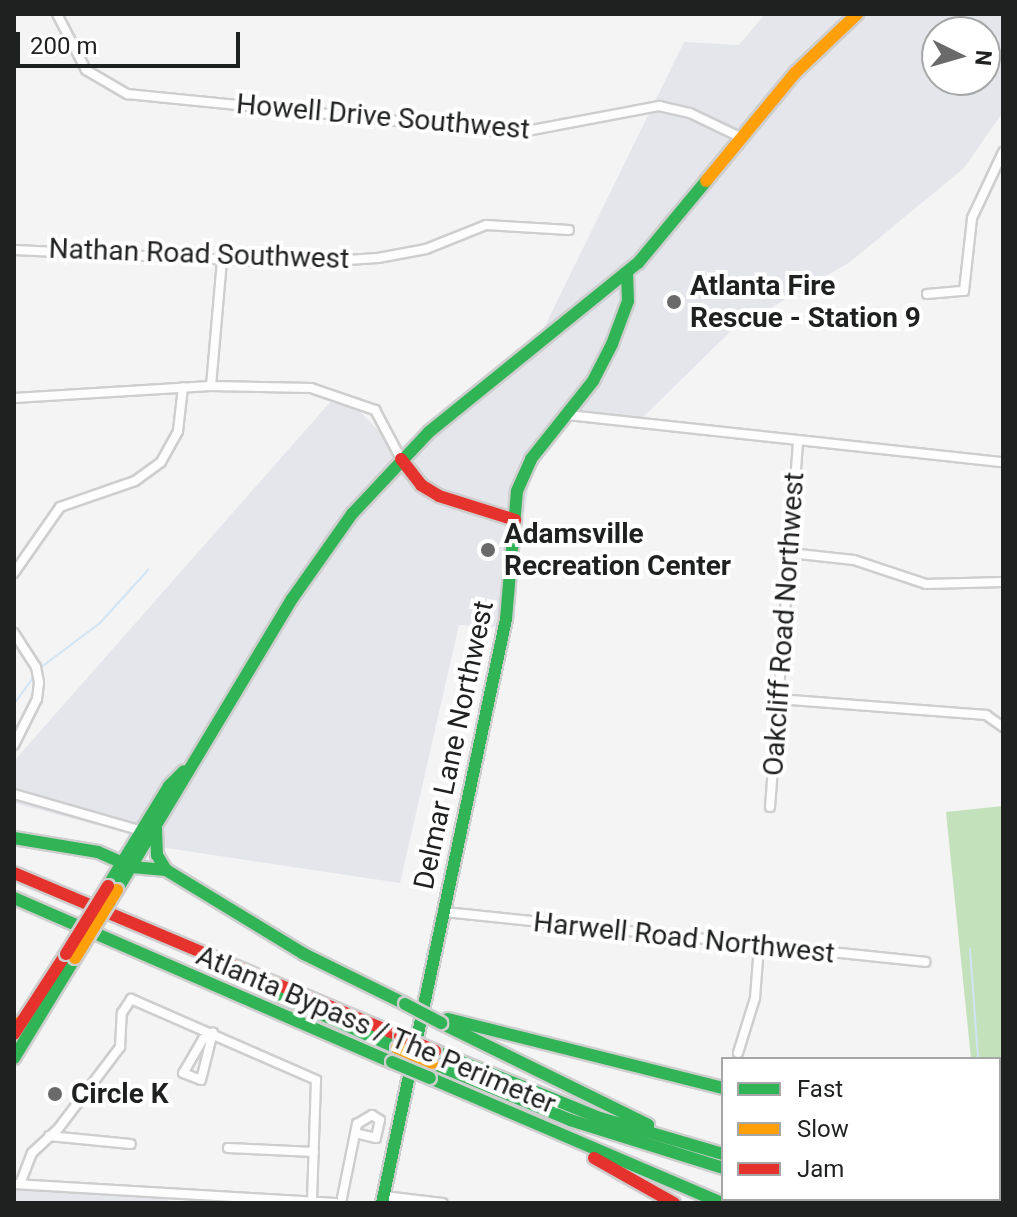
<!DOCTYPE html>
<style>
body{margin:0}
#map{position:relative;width:1017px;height:1217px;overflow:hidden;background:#f4f4f4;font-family:Roboto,sans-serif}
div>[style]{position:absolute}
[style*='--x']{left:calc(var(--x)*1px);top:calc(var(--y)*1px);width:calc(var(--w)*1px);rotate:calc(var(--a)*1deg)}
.built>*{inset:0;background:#e4e6eb}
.forest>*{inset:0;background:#c3e1ba}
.stream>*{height:2px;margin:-1px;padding:0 1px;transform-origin:1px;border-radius:1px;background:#d0e4f5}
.roads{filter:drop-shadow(2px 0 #cecece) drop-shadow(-2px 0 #cecece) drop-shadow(0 2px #cecece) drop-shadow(0 -2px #cecece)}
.street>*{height:8px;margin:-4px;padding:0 4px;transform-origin:4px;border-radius:4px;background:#fdfdfd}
.fast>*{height:12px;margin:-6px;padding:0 6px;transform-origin:6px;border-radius:6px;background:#30b455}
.slow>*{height:12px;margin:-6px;padding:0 6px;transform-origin:6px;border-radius:6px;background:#ff9f0a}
.jam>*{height:12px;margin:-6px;padding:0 6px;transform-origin:6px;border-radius:6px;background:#e5322d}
.bridges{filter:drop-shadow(2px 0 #cecece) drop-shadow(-2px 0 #cecece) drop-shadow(0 2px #cecece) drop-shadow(0 -2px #cecece)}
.fast-bridge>*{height:12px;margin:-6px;padding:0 6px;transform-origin:6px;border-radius:6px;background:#30b455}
.slow-bridge>*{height:12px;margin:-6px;padding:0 6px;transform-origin:6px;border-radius:6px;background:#ff9f0a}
.jam-bridge>*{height:12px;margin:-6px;padding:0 6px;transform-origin:6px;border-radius:6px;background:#e5322d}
.dots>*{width:22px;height:22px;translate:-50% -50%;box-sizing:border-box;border:4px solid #fff;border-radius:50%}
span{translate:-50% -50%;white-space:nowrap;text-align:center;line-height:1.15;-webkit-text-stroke:8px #fff;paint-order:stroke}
.street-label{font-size:28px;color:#1f2020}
.poi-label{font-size:28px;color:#1f2020;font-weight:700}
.left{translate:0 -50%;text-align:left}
.frame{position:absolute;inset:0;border:16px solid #1f2020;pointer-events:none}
.legend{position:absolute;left:721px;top:1057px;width:280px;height:144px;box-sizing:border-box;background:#fff;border:2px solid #a5a6a6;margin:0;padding:10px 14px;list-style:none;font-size:24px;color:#1f2020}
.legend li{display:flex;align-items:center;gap:16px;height:40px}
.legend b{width:40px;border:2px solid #a5a6a6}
.north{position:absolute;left:921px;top:16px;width:80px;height:80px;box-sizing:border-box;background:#fff;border:2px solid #a5a6a6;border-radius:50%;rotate:95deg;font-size:22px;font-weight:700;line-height:32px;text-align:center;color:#1f2020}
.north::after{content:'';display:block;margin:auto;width:28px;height:36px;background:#6a6a6a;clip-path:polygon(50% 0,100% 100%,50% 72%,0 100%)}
.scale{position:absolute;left:16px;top:32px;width:224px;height:36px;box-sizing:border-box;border:4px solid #1f2020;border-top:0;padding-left:10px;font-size:24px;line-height:28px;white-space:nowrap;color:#1f2020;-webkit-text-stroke:6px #fff;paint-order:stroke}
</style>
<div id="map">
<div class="built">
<div style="clip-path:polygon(evenodd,765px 14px,1003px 14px,1003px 112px,964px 168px,850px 262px,731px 331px,639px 421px,573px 411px,531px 466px,509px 628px,459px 625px,400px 883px,153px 846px,134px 835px,14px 803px,14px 761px,340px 391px,402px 455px,542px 332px,684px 42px,739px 45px,765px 14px,937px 32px,985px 32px,985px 80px,937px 80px,937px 32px)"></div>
<div style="clip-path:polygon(14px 1185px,168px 1199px,168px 1203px,14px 1203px)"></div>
</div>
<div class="forest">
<div style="clip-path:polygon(1003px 806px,1003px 1180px,999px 1059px,971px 1059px,946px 812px)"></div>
</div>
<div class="stream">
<div style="--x:40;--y:668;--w:75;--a:-36.9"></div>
<div style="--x:100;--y:623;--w:72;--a:-47.8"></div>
<div style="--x:14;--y:704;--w:34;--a:-54"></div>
<div style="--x:970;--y:949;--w:110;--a:85.8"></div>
<div style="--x:999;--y:1115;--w:6;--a:51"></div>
<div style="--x:999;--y:1124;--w:4;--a:14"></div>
</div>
<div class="roads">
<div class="street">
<div style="--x:57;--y:14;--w:63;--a:62.6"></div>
<div style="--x:86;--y:70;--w:48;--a:30.3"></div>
<div style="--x:127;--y:94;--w:391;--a:5.7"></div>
<div style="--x:516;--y:133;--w:146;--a:-10.7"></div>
<div style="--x:659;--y:106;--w:32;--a:13"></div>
<div style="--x:690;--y:113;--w:58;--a:25.7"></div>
<div style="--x:14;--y:250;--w:287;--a:2.6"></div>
<div style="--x:301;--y:263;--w:77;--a:-3.7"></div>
<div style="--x:378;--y:258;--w:49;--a:-10.6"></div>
<div style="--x:426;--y:249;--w:65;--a:-21.8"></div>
<div style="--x:486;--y:225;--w:83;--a:3.4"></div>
<div style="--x:927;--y:294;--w:37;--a:-5"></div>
<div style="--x:964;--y:291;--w:73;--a:-83.7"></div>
<div style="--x:972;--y:218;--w:73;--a:-64.8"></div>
<div style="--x:211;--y:386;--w:127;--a:-85"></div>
<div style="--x:14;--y:398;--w:197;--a:-3.5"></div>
<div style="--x:211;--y:386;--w:100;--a:1.1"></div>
<div style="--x:311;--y:388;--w:68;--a:19"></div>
<div style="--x:375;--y:410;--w:55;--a:62"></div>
<div style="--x:567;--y:415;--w:439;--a:6.2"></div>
<div style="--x:790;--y:553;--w:64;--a:6.2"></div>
<div style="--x:854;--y:560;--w:76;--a:18.4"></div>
<div style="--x:926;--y:584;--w:77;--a:-1.5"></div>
<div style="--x:14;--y:573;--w:80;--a:-55.1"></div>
<div style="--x:60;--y:507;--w:79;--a:-19.1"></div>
<div style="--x:135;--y:481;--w:32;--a:-36"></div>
<div style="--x:161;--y:462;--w:35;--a:-61"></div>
<div style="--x:178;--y:431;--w:44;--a:-83.5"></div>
<div style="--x:14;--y:633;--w:40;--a:57.1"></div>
<div style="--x:36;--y:667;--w:16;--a:79"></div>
<div style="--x:39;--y:683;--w:16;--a:97"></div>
<div style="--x:37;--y:699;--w:51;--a:116.6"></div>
<div style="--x:778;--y:699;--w:209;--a:4.4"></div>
<div style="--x:986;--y:715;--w:21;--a:35"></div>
<div style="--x:14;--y:794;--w:133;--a:16.1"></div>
<div style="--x:770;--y:807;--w:366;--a:-85.6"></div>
<div style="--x:444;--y:912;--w:484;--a:5.9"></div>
<div style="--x:210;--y:1037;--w:7;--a:164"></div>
<div style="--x:203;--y:1039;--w:39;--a:120"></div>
<div style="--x:183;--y:1073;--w:19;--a:21"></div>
<div style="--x:201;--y:1080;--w:49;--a:-76"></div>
<div style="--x:738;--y:1053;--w:58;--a:-72.8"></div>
<div style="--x:755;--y:998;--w:52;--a:-85.6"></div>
<div style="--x:49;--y:1136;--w:82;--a:5.6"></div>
<div style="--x:228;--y:1148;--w:86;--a:2.7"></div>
<div style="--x:14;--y:1184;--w:322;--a:3.4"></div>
<div style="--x:20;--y:1184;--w:33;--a:-69"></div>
<div style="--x:32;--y:1153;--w:35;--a:-43"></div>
<div style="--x:58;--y:1129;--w:103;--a:-52.9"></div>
<div style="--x:120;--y:1047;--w:34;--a:-87"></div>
<div style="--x:122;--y:1013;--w:17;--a:-57"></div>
<div style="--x:131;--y:999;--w:202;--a:23.6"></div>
<div style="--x:316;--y:1080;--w:122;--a:91.9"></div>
<div style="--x:384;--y:1196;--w:59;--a:6.8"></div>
<div style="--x:341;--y:1203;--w:81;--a:-78.6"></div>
<div style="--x:357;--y:1124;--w:17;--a:-31"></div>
<div style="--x:372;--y:1115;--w:9;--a:32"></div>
<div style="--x:380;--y:1120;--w:18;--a:103"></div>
<div style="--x:376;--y:1138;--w:18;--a:-167"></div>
</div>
<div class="fast">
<div style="--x:156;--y:828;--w:27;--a:88"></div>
<div style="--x:157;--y:855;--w:17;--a:59"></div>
<div style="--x:14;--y:838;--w:85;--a:9.5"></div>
<div style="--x:98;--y:852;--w:37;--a:24"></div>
<div style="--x:132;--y:867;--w:34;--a:5"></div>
<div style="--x:166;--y:870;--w:162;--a:31.3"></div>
<div style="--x:304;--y:954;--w:113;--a:26.3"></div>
<div style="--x:108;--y:886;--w:117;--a:-58.6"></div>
<div style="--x:169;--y:786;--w:21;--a:-45"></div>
<div style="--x:117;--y:890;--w:340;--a:-59"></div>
<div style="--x:292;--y:599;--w:104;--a:-54.8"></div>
<div style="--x:352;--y:514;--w:112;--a:-46.8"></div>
<div style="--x:429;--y:432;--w:269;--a:-39"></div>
<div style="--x:638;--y:263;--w:107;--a:-50.3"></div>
<div style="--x:14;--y:898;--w:412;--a:23.5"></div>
<div style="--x:283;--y:997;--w:125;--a:24.1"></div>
<div style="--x:448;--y:1019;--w:284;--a:14.1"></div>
<div style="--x:441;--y:1023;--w:231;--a:26.2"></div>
<div style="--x:435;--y:1051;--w:178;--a:22.1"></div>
<div style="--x:600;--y:1118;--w:128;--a:16.3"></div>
<div style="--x:14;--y:1058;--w:117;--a:-58.6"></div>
<div style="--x:432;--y:1063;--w:149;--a:22.4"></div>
<div style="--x:570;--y:1120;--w:160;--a:17.4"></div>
<div style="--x:430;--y:1078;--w:317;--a:23.2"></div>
<div style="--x:821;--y:1199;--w:10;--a:24"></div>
<div style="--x:939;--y:1199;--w:6;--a:45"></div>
<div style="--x:382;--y:1203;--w:597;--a:-78.01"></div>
<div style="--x:506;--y:619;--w:128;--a:-85.1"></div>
<div style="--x:517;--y:491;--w:35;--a:-66"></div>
<div style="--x:531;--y:459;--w:100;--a:-51.5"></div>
<div style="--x:593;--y:381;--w:42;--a:-62.8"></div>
<div style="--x:612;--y:344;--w:46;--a:-69.6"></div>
<div style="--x:628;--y:301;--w:27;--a:-92"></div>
</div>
<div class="slow">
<div style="--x:706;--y:181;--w:140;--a:-50.5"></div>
<div style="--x:795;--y:73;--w:86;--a:-43.6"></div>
<div style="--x:14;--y:1026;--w:9;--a:-32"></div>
</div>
<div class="jam">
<div style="--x:401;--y:459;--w:33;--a:52"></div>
<div style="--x:421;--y:485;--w:21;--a:31"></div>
<div style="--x:439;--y:496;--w:80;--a:17.5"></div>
<div style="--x:14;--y:873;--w:419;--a:22.9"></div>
<div style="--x:14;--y:1034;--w:95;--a:-57"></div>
<div style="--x:594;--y:1158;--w:92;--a:29.4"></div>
<div style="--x:976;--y:1199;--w:27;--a:6"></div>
</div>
</div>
<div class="bridges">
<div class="fast-bridge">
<div style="--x:405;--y:1004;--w:41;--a:27.8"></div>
<div style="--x:392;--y:1062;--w:41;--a:22.8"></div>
</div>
<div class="slow-bridge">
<div style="--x:75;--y:958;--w:80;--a:-58.3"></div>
<div style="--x:397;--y:1048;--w:38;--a:23"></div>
</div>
<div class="jam-bridge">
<div style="--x:66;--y:954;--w:80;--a:-58.3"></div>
<div style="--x:400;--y:1036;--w:38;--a:23"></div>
</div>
</div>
<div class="dots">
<div style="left:674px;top:302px;background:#6a6a6a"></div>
<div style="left:488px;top:550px;background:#6a6a6a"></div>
<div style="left:55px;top:1094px;background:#6a6a6a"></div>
</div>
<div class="street-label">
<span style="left:383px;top:117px;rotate:5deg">Howell Drive Southwest</span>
<span style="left:199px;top:254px;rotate:2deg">Nathan Road Southwest</span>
<span style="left:784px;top:624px;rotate:-86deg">Oakcliff Road Northwest</span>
<span style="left:454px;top:745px;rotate:-78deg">Delmar Lane Northwest</span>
<span style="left:684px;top:938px;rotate:6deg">Harwell Road Northwest</span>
<span style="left:376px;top:1030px;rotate:23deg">Atlanta Bypass / The Perimeter</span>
</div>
<div class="poi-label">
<span class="left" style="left:690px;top:302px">Atlanta Fire<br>Rescue - Station 9</span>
<span class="left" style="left:504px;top:550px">Adamsville<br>Recreation Center</span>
<span class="left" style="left:71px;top:1094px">Circle K</span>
</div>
<div class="frame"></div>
<ul class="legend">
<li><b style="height:10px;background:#30b455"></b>Fast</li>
<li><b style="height:10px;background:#ff9f0a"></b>Slow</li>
<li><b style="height:10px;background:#e5322d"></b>Jam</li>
</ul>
<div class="north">N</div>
<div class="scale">200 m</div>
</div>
